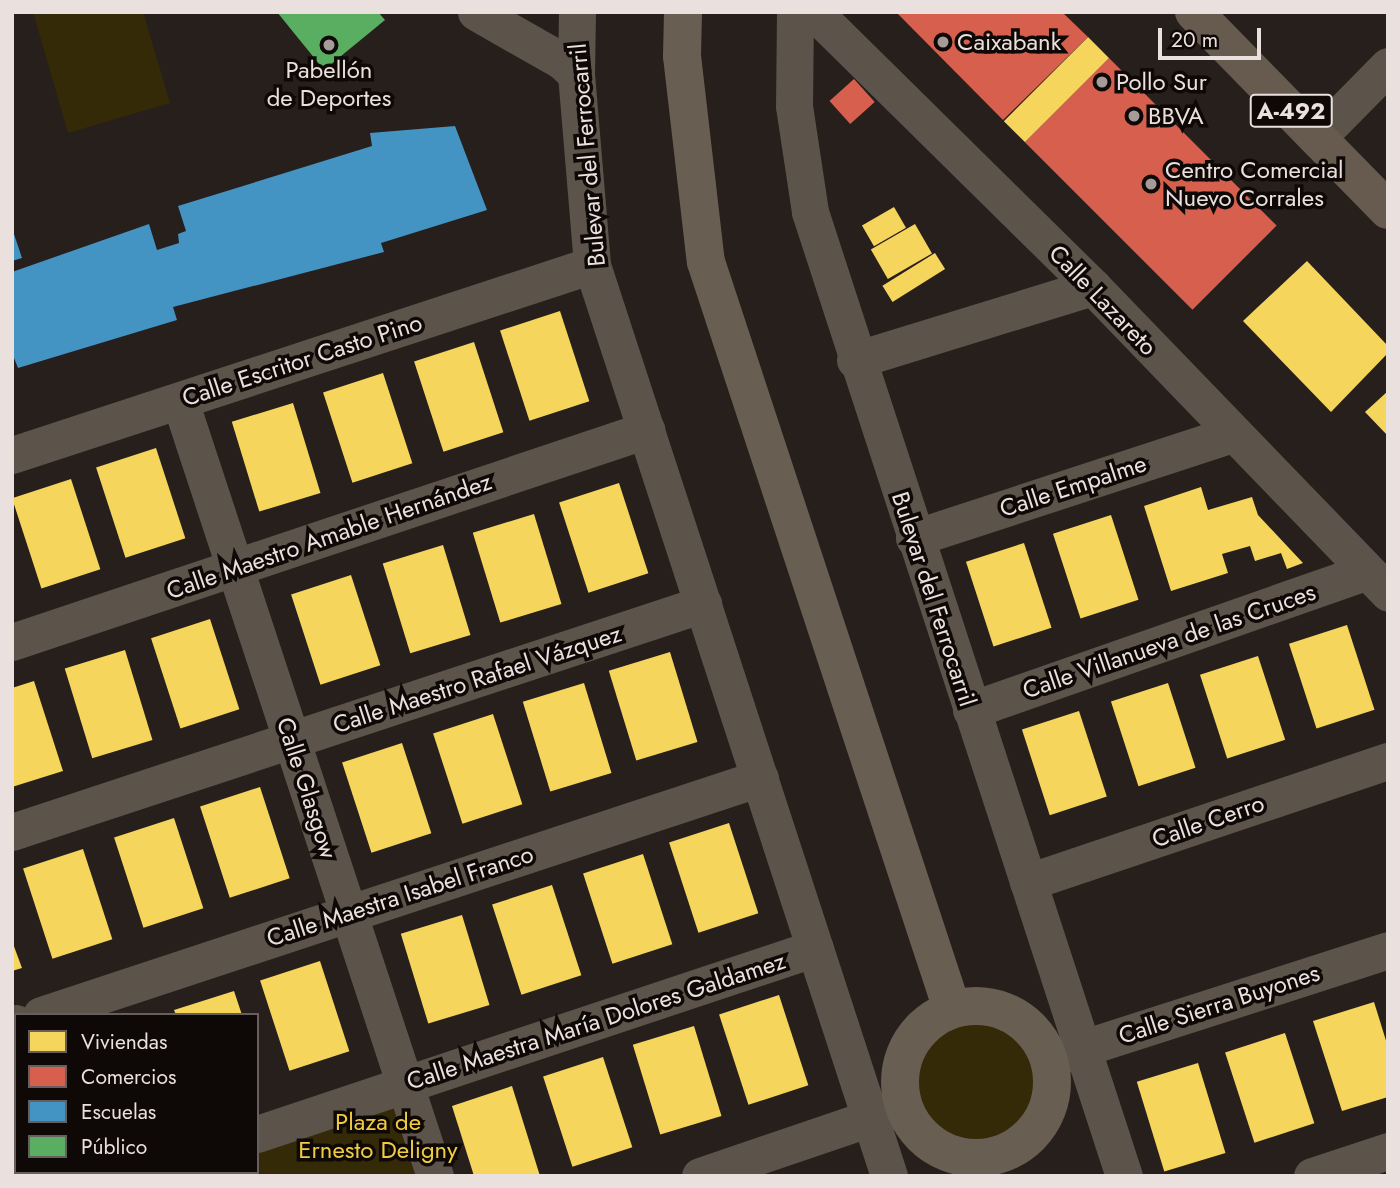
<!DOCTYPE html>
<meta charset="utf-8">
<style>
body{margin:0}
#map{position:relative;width:1400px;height:1188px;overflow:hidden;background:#261f1c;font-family:Jost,sans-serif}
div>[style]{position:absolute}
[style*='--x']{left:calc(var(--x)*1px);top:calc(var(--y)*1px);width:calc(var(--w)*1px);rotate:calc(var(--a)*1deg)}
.green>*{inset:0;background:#352a08}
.round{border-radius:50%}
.homes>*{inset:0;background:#f6d55c;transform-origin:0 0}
.shops>*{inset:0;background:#d6604d;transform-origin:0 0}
.schools>*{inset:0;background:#4393c3}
.public>*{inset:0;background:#5aae61}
.street>*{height:37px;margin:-18.5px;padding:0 18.5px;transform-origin:18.5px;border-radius:18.5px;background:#5c534a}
.secondary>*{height:38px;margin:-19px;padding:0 19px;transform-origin:19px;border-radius:19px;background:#695e52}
.secondary>.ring{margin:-19px;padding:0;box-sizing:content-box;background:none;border:38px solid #695e52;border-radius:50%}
.primary>*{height:38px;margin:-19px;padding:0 19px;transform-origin:19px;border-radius:19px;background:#675b50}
.dots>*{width:19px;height:19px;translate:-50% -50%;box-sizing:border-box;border:4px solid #0e0907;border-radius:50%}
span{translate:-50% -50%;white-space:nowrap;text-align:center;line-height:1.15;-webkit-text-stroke:7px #0e0907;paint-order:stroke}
.shield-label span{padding:2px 5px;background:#0e0907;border:2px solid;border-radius:5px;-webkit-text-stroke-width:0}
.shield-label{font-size:23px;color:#eae0dd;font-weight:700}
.poi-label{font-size:24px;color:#eae0dd}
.left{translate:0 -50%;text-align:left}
.street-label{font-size:24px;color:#eae0dd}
.park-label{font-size:24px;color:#f0cc41}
.frame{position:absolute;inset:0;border:14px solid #eae0dd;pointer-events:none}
.legend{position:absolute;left:14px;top:1013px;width:245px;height:161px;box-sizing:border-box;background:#0e0907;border:2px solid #665f5d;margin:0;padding:9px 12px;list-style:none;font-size:21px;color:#eae0dd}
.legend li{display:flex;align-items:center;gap:14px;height:35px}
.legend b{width:35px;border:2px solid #665f5d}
.scale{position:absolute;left:1158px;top:28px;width:103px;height:32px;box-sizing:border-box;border:4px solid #eae0dd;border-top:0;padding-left:9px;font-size:21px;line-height:24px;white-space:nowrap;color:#eae0dd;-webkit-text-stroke:5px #0e0907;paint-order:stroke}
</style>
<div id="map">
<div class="green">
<div style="clip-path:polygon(33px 12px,143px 12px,170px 103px,68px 133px)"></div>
<div class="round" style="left:911px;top:1017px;width:132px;height:132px"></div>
<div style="clip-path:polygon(405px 1084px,435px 1176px,230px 1176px,229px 1172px,257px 1172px,257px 1134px)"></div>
</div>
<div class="homes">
<div style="left:1088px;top:37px;width:30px;height:119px;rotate:45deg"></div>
<div style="left:894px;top:207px;width:24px;height:37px;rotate:60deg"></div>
<div style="left:915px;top:224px;width:34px;height:51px;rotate:60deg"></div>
<div style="left:935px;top:253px;width:19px;height:62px;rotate:58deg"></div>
<div style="clip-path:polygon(1307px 261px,1388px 346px,1388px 353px,1331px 412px,1243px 321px)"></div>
<div style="left:560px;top:311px;width:95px;height:63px;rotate:72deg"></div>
<div style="left:474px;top:342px;width:95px;height:63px;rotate:72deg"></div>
<div style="left:383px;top:373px;width:95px;height:63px;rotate:72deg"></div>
<div style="clip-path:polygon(1388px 391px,1388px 436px,1365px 412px)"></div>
<div style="left:293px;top:403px;width:94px;height:64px;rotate:73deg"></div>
<div style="left:156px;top:448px;width:95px;height:63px;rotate:72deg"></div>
<div style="left:71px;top:479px;width:95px;height:62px;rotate:72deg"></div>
<div style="left:619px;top:483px;width:95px;height:63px;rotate:72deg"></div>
<div style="clip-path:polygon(1201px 487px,1208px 510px,1252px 497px,1258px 515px,1303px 563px,1287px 569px,1281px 553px,1255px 561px,1250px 546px,1222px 554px,1228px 573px,1171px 591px,1144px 506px)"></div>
<div style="left:534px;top:514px;width:94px;height:64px;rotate:73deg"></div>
<div style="left:1111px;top:515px;width:89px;height:61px;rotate:72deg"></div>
<div style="left:1024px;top:543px;width:89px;height:61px;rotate:72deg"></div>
<div style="left:443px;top:545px;width:94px;height:63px;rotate:73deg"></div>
<div style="left:351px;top:575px;width:95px;height:63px;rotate:72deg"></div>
<div style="left:210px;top:619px;width:95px;height:62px;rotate:72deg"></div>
<div style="left:1347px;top:625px;width:89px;height:61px;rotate:72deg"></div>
<div style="left:125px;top:650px;width:94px;height:63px;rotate:73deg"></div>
<div style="left:670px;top:652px;width:94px;height:64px;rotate:73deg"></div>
<div style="left:1258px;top:656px;width:88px;height:61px;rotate:72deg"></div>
<div style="clip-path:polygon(34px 681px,63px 771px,12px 787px,12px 688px)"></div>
<div style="left:584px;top:683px;width:94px;height:64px;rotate:73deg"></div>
<div style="left:1168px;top:683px;width:89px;height:60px;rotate:72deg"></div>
<div style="left:1079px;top:711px;width:90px;height:60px;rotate:72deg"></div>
<div style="left:493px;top:714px;width:95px;height:63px;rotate:72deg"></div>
<div style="left:402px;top:743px;width:95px;height:63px;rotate:72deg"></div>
<div style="left:260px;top:787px;width:96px;height:63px;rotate:72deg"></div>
<div style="left:174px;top:818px;width:95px;height:63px;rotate:72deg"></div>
<div style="left:729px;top:823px;width:95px;height:63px;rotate:72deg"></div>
<div style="left:83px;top:849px;width:95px;height:63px;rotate:72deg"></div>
<div style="left:643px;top:854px;width:95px;height:63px;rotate:72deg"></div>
<div style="left:552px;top:885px;width:95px;height:63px;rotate:72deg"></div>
<div style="left:462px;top:915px;width:94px;height:64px;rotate:73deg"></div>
<div style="clip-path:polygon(12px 941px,22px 968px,12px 971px)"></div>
<div style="left:320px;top:961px;width:95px;height:63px;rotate:72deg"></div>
<div style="clip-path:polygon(234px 991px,242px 1015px,176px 1015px,174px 1010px)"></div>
<div style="left:779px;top:995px;width:95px;height:63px;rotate:72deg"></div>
<div style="clip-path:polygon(1374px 1002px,1388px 1047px,1388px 1097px,1342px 1111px,1313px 1021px)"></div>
<div style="left:694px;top:1026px;width:94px;height:64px;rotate:73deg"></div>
<div style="left:1285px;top:1033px;width:95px;height:63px;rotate:72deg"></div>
<div style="left:603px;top:1057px;width:95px;height:63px;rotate:72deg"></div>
<div style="left:1198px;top:1063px;width:94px;height:64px;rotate:73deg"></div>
<div style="clip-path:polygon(16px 1064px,16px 1142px,15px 1142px,12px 1065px)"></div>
<div style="clip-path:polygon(512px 1086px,540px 1176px,474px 1176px,452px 1106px)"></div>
</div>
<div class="shops">
<div style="clip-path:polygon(896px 12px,1062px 12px,1088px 37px,1003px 120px)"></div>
<div style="left:1109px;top:58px;width:237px;height:119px;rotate:45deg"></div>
<div style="left:854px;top:79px;width:31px;height:33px;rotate:48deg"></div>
</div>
<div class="schools">
<div style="clip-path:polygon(455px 126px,487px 210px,381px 243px,384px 252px,173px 307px,177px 320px,18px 368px,12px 353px,12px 272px,149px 224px,157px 250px,179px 243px,178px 234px,186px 231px,178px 206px,372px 146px,370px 133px)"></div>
<div style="clip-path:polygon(12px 228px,22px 258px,12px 261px)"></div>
</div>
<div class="public">
<div style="clip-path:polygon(277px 12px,378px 12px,385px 20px,324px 70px)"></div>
</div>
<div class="street">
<div style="--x:476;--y:12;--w:99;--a:29.7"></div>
<div style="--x:562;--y:61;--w:19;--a:43"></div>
<div style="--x:577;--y:12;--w:62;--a:90.9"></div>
<div style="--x:576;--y:74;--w:192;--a:85.2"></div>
<div style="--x:592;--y:265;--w:958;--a:71.94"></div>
<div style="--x:795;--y:12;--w:94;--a:90.6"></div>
<div style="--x:794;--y:106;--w:107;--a:81.4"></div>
<div style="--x:810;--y:212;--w:1014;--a:71.96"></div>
<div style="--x:814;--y:12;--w:392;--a:44.6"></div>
<div style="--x:1093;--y:287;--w:425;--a:46"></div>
<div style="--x:1317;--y:138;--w:101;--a:-45.4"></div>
<div style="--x:855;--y:360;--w:249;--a:-17.1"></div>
<div style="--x:180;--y:401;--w:816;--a:71.79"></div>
<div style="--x:12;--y:455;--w:610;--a:-18.14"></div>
<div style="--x:914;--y:538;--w:335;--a:-18.1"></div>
<div style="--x:12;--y:642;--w:669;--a:-18.49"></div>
<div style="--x:971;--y:710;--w:418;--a:-19.3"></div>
<div style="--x:12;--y:832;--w:728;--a:-18.26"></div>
<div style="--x:1028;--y:882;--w:380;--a:-18.6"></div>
<div style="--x:41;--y:1015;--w:757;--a:-18.24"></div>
<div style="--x:12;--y:1024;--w:4;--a:-14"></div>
<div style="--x:1049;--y:1059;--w:356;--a:-17.8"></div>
<div style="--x:257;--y:1134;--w:588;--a:-18.43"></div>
<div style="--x:229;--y:1172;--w:4;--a:76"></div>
<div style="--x:130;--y:1176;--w:12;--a:-20"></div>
<div style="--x:700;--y:1176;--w:214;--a:-18.8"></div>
<div style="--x:1312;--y:1176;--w:80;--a:-18.2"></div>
</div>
<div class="secondary">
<div style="--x:683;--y:12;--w:44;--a:91.3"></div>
<div style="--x:682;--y:56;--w:207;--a:83.4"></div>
<div style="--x:706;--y:262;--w:786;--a:71.77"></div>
<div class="ring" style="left:900px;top:1006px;width:114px;height:114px"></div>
</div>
<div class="primary">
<div style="--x:1194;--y:12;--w:277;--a:45.6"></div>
</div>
<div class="dots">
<div style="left:943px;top:42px;background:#a59c99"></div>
<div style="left:329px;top:45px;background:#a59c99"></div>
<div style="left:1102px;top:82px;background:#a59c99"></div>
<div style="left:1134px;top:116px;background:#a59c99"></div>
<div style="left:1151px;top:184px;background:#a59c99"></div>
</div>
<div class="shield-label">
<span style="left:1291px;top:111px">A-492</span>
</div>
<div class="poi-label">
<span class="left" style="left:957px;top:42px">Caixabank</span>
<span style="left:329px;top:84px">Pabellón<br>de Deportes</span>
<span class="left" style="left:1116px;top:82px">Pollo Sur</span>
<span class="left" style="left:1148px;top:116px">BBVA</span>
<span class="left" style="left:1165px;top:184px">Centro Comercial<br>Nuevo Corrales</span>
</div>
<div class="street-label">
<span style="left:587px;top:155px;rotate:-95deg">Bulevar del Ferrocarril</span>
<span style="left:1103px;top:300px;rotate:46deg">Calle Lazareto</span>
<span style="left:302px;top:360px;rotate:-18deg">Calle Escritor Casto Pino</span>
<span style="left:1073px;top:486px;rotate:-18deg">Calle Empalme</span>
<span style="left:329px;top:536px;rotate:-19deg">Calle Maestro Amable Hernández</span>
<span style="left:934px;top:599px;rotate:72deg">Bulevar del Ferrocarril</span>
<span style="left:1169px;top:641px;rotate:-19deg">Calle Villanueva de las Cruces</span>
<span style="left:477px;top:679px;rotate:-18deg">Calle Maestro Rafael Vázquez</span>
<span style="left:307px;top:788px;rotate:72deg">Calle Glasgow</span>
<span style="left:1208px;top:821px;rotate:-19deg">Calle Cerro</span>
<span style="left:400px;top:896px;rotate:-18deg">Calle Maestra Isabel Franco</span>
<span style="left:1219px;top:1004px;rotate:-18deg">Calle Sierra Buyones</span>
<span style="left:596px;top:1021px;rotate:-18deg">Calle Maestra María Dolores Galdamez</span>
</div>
<div class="park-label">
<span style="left:378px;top:1136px">Plaza de<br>Ernesto Deligny</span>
</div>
<div class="frame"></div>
<ul class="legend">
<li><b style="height:19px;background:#f6d55c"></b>Viviendas</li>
<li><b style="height:19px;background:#d6604d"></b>Comercios</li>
<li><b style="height:19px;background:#4393c3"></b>Escuelas</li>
<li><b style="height:19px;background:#5aae61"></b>Público</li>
</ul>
<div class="scale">20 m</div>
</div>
